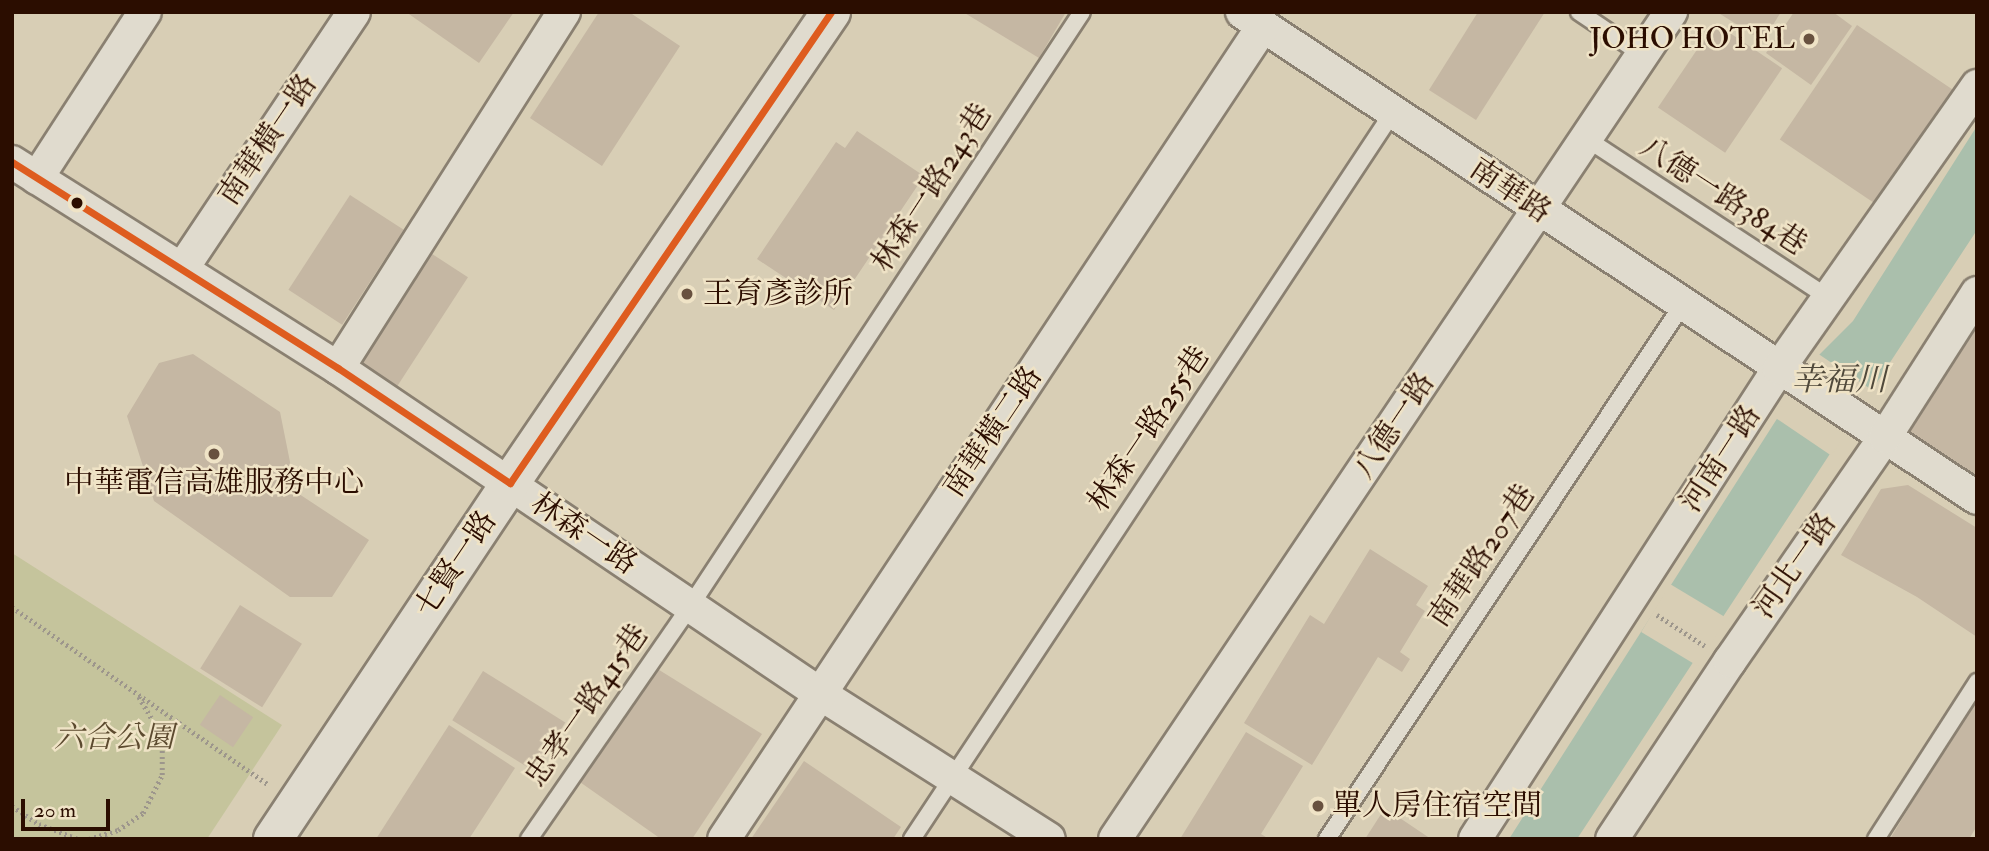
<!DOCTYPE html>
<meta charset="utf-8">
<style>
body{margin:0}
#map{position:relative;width:1989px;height:851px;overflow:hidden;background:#d8ceb5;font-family:"IM FELL Double Pica","Noto Serif TC",serif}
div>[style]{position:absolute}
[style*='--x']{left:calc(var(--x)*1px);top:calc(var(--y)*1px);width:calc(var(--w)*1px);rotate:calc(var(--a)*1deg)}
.green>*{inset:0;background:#c5c49c}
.water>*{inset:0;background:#aabfac}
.pier>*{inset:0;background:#d8ceb5;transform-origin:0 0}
.building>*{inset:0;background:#c5b7a3;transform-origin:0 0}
.path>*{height:4.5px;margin-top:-2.25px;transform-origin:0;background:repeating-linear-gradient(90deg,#9d968c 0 2px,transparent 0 5.5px)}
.roads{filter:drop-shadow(2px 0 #8a8071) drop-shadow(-2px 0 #8a8071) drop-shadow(0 2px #8a8071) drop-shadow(0 -2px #8a8071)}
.lane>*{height:16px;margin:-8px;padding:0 8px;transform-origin:8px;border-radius:8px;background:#e0dbce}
.street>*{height:32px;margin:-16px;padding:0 16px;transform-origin:16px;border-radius:16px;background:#e0dbce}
.secondary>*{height:38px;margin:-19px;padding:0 19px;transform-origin:19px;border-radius:19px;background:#e0dbce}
.bus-1>*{height:7px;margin:-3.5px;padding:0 3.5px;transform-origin:3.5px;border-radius:3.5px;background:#de5c1f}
.dots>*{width:19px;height:19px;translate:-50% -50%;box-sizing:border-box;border:4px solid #efe3c6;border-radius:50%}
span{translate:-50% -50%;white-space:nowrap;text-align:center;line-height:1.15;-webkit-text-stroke:5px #efe3c6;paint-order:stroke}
.poi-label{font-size:30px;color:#2b0d00}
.right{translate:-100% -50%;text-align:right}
.left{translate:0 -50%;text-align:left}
.street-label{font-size:30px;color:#2b0d00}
.park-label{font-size:30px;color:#5c4a2f;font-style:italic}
.water-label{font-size:32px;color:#50493b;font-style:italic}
.frame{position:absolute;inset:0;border:14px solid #2b0d00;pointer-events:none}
.scale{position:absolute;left:21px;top:799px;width:89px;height:32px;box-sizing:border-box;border:4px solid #2b0d00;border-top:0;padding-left:9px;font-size:21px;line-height:24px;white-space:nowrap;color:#2b0d00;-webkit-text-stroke:5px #efe3c6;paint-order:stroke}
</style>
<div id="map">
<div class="green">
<div style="clip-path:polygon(12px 553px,282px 725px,207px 839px,12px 839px)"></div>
</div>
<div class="water">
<div style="clip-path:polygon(1977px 126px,1977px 230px,1577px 839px,1509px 839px,1815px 359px,1853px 321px)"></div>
</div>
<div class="pier">
<div style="left:1817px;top:353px;width:69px;height:77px;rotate:34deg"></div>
<div style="left:1670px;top:584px;width:66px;height:56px;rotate:31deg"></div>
</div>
<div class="building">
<div style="clip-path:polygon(406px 12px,514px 12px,479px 63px)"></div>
<div style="clip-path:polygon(599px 12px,629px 12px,680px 46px,602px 166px,530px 118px)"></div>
<div style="clip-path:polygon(963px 12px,1066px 12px,1039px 58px)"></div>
<div style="clip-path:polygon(1478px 12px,1545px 12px,1476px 120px,1429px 90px)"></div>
<div style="clip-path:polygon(1717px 12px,1781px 12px,1763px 41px)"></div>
<div style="clip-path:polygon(1794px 12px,1833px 12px,1852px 26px,1811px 85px,1766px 53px)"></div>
<div style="left:1715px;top:23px;width:81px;height:102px;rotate:34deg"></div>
<div style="left:1857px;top:25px;width:121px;height:138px;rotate:34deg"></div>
<div style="clip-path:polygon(857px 131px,924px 176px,834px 310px,757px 259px,836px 142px,845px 148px)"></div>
<div style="left:350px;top:195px;width:64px;height:113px;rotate:33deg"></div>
<div style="left:426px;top:250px;width:50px;height:140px;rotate:33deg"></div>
<div style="clip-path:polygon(1977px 320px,1977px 480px,1904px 434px)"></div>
<div style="clip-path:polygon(193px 354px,280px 412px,296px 492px,369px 540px,332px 597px,290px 597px,154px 501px,127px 416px,159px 363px)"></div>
<div style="clip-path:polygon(1908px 485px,1977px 528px,1977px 637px,1917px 597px,1841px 555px,1881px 489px)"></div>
<div style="clip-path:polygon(1370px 549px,1428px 586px,1416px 605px,1425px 611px,1400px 652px,1410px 659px,1402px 672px,1378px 657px,1312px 765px,1244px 723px,1310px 615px,1324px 624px)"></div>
<div style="left:240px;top:605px;width:73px;height:75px;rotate:32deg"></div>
<div style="clip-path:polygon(656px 668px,762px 734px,692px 839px,661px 839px,577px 780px)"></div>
<div style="left:483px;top:671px;width:97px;height:58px;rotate:32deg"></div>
<div style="left:220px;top:695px;width:40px;height:36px;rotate:34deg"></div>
<div style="clip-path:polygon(1977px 695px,1977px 826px,1969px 839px,1890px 839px)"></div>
<div style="clip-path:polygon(449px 725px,515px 768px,469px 839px,376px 839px)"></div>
<div style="clip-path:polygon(1246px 732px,1303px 766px,1261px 834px,1269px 839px,1180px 839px)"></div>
<div style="clip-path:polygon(804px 761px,901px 827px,893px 839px,751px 839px)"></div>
<div style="clip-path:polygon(1385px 808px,1431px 839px,1365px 839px)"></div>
</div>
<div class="path">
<div style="--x:12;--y:607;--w:313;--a:34.7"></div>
<div style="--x:1657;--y:615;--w:57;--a:32.9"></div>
<div style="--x:12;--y:806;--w:32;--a:34"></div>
<div style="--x:39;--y:824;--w:42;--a:21"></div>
<div style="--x:89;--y:839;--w:30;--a:-17"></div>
<div style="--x:118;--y:830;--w:30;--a:-34"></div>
<div style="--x:143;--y:813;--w:42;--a:-63.4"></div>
<div style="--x:162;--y:775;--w:38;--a:-90"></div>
<div style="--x:162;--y:737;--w:48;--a:-120.3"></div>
</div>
<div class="roads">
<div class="lane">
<div style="--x:1579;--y:12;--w:77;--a:33.9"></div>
<div style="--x:1587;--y:139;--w:290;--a:33.3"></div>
<div style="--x:529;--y:839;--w:285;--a:-55.3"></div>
<div style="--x:691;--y:605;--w:710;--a:-56.6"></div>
<div style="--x:912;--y:839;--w:872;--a:-56.51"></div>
<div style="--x:1327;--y:839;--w:643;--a:-56.36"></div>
<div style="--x:1876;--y:839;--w:187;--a:-57.2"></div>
</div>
<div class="street">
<div style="--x:1242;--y:12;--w:881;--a:33.47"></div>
<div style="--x:12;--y:162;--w:386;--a:32.3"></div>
<div style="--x:338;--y:368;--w:581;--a:34.05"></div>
<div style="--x:819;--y:693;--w:272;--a:32.4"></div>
<div style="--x:37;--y:178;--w:198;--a:-57"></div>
<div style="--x:182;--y:269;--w:309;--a:-56.2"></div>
<div style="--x:338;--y:368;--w:422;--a:-57.6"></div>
<div style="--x:724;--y:839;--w:975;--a:-56.46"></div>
<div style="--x:1115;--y:839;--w:997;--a:-56.09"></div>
<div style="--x:1475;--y:839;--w:561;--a:-57.16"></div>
<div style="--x:1779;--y:368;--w:345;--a:-54.9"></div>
<div style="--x:1612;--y:839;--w:214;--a:-56.5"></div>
<div style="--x:1730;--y:661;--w:272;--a:-55.3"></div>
<div style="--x:1885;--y:437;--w:171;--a:-57.4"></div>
</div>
<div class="secondary">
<div style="--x:273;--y:839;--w:428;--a:-56.3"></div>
<div style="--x:510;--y:483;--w:570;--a:-55.72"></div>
</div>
</div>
<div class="bus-1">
<div style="--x:12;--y:162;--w:386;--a:32.3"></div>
<div style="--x:338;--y:368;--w:207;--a:33.8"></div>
<div style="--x:510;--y:483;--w:570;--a:-55.72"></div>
</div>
<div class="dots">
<div style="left:1809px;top:39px;background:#68513f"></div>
<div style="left:77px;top:203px;background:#2b0d00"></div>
<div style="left:687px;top:294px;background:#68513f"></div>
<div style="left:214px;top:454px;background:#68513f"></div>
<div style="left:1318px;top:806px;background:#68513f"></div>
</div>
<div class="poi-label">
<span class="right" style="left:1795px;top:39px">JOHO HOTEL</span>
<span class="left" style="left:703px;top:294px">王育彥診所</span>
<span style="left:214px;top:483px">中華電信高雄服務中心</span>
<span class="left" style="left:1332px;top:806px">單人房住宿空間</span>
</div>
<div class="street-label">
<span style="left:268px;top:140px;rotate:-56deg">南華橫一路</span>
<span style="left:932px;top:188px;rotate:-57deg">林森一路243巷</span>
<span style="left:1510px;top:191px;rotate:34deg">南華路</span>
<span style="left:1723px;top:196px;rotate:33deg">八德一路384巷</span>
<span style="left:1394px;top:426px;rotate:-56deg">八德一路</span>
<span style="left:1149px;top:429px;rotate:-56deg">林森一路255巷</span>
<span style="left:993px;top:432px;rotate:-56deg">南華橫二路</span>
<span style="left:1721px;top:459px;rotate:-57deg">河南一路</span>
<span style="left:584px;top:534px;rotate:34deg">林森一路</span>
<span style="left:1482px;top:556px;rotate:-56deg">南華路207巷</span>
<span style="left:456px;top:564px;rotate:-56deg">七賢一路</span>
<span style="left:1795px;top:566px;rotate:-55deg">河北一路</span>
<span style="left:587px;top:706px;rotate:-55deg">忠孝一路415巷</span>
</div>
<div class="park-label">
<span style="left:114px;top:738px">六合公園</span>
</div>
<div class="water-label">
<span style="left:1839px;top:380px">幸福川</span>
</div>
<div class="frame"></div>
<div class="scale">20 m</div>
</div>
